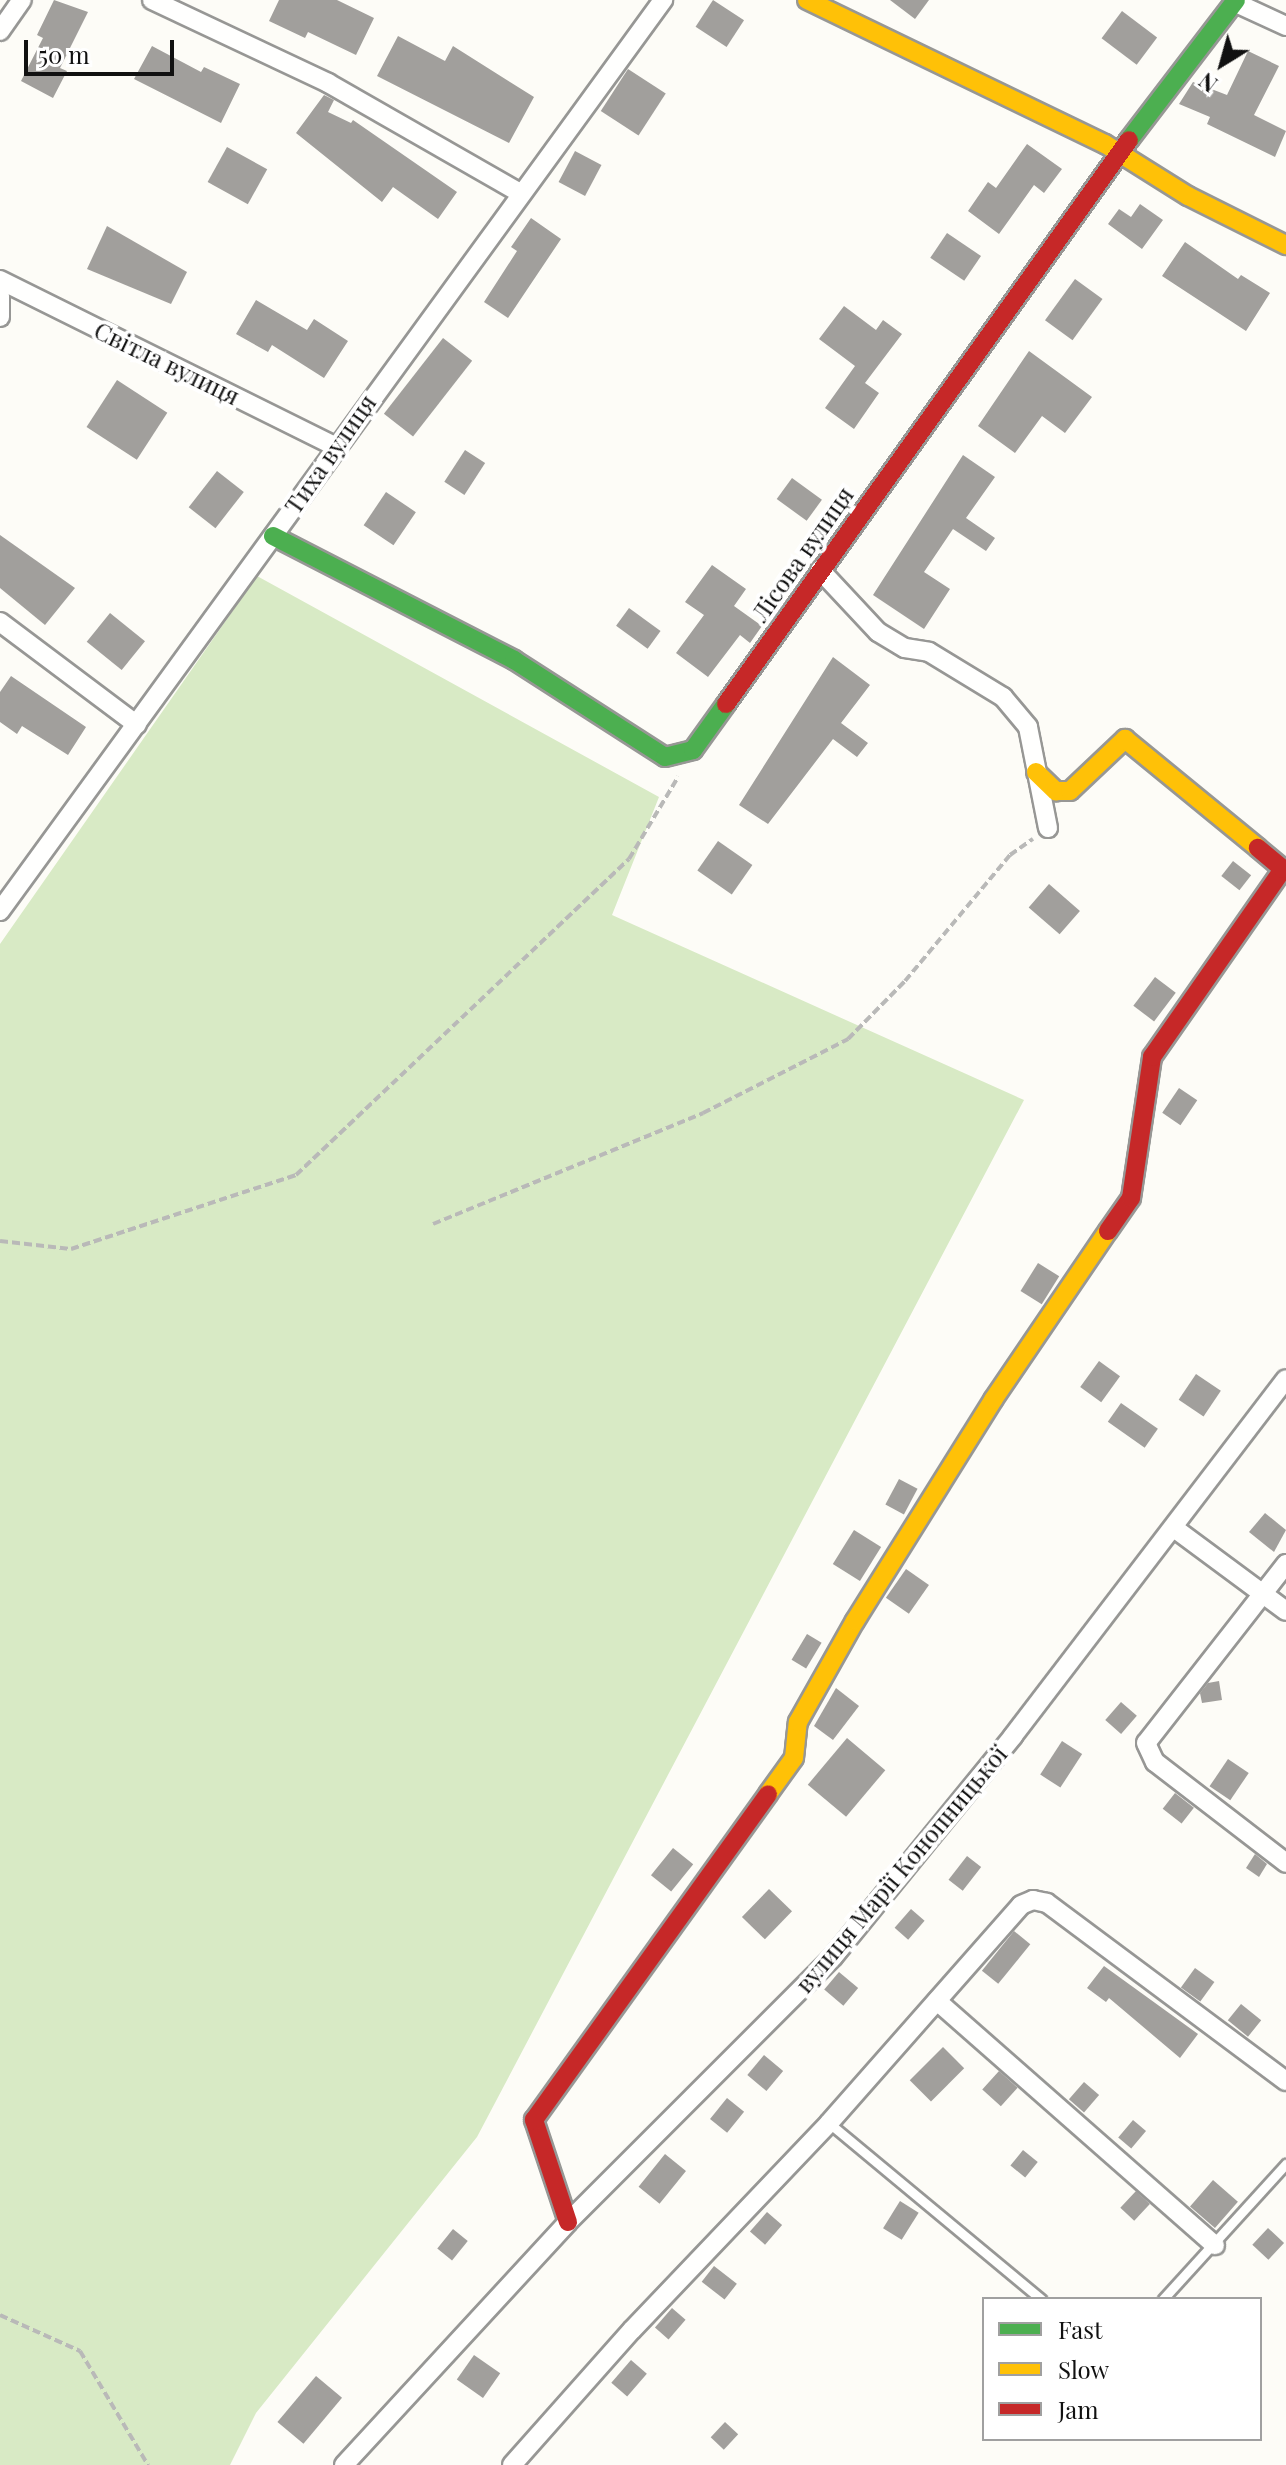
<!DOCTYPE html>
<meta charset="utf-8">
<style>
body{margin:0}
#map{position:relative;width:1286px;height:2465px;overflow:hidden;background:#fdfcf7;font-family:"Playfair Display",serif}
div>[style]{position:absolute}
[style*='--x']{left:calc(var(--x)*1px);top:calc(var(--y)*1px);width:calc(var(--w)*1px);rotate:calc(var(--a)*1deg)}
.forest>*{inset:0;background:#d8eac5}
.building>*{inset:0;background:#a19f9c;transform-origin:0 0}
.path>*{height:4px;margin-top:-2px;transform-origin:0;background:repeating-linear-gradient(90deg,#b9b9b8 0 8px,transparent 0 12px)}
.roads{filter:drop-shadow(2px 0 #979795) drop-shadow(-2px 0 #979795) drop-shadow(0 2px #979795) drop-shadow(0 -2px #979795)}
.lane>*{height:9px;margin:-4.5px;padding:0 4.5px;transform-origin:4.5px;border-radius:4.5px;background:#fffffe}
.street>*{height:18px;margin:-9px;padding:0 9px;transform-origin:9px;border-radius:9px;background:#fffffe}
.fast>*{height:18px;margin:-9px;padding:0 9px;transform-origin:9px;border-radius:9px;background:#4caf50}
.slow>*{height:18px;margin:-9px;padding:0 9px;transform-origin:9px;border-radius:9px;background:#ffc107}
.jam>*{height:18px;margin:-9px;padding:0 9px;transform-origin:9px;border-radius:9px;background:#c62828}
span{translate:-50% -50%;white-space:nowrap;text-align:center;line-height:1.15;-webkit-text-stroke:8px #fff;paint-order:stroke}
.street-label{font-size:24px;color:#111}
.legend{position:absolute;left:982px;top:2297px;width:280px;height:144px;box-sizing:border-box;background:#fff;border:2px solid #a0a0a0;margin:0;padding:10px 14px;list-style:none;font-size:24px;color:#111}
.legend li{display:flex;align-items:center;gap:16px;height:40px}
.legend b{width:40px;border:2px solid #a0a0a0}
.north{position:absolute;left:1182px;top:24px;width:80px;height:80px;-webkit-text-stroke:6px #fff;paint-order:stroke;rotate:217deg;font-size:22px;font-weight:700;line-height:32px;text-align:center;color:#111}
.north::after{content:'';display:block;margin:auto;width:28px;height:36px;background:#111;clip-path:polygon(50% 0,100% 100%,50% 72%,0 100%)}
.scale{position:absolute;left:24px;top:40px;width:150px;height:36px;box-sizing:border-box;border:4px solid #111;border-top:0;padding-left:10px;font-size:24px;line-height:28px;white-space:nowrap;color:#111;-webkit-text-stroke:6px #fff;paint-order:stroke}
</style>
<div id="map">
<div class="forest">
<div style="clip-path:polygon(257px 576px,659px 797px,612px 915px,1024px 1100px,477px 2137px,256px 2413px,230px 2465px,0 2465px,0 944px)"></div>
</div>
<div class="building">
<div style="clip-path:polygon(54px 0,88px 12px,60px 68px,67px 71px,53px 98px,21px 81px,43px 38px,37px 35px)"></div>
<div style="clip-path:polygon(279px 0,337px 0,374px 18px,356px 55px,308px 32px,305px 38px,269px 21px)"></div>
<div style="left:713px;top:0;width:37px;height:32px;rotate:33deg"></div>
<div style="clip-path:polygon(890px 0,929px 0,915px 19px)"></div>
<div style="left:1122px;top:11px;width:44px;height:34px;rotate:37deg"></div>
<div style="clip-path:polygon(398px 36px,445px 61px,453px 46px,534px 97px,509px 143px,377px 76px)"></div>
<div style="clip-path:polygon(152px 46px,201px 72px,204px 67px,240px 84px,221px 123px,134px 79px)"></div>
<div style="clip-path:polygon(1248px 51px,1279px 66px,1254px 115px,1286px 131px,1275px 157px,1207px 124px,1210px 117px,1179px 104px,1193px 82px,1227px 95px)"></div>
<div style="left:628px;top:69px;width:45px;height:50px;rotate:33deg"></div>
<div style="clip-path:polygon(324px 95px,334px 100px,328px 112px,351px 123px,353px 120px,457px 192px,438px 219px,393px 187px,382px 202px,296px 133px)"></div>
<div style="clip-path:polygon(1027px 144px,1062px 169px,1044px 193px,1034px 185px,999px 234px,968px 211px,988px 182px,996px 188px)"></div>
<div style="left:227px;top:147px;width:46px;height:40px;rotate:29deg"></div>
<div style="left:575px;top:151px;width:30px;height:35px;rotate:28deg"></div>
<div style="clip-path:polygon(1140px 204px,1163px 220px,1142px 249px,1108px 224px,1119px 209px,1131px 217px)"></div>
<div style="clip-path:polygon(531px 218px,561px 239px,508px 318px,484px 302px,517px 251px,511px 247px)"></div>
<div style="clip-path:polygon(107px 226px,187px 272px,171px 304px,87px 269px)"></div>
<div style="left:947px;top:233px;width:41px;height:30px;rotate:34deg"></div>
<div style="clip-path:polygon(1185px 242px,1238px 279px,1241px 275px,1270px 293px,1246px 331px,1162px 276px)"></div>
<div style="left:1075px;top:279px;width:34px;height:51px;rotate:36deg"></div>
<div style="clip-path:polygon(256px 300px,307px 330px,314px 319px,348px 341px,324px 378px,272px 345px,268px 352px,236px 334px)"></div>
<div style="clip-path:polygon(844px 306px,876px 330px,883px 320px,902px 334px,865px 383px,879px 393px,854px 429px,825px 408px,855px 366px,819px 339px)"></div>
<div style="left:443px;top:338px;width:37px;height:96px;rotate:38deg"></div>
<div style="clip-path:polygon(1029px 351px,1092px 397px,1065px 433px,1042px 416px,1015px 453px,978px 426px)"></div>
<div style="left:117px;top:380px;width:60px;height:56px;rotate:33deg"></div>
<div style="left:465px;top:450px;width:24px;height:38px;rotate:33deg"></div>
<div style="clip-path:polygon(963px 455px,995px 477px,966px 518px,995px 538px,986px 551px,953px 529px,924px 572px,950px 589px,924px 629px,873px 595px)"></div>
<div style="left:217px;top:471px;width:34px;height:46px;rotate:38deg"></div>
<div style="left:792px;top:478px;width:37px;height:26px;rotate:36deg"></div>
<div style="left:386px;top:492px;width:36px;height:40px;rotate:34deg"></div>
<div style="clip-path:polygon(0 535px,75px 588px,45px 625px,0 588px)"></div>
<div style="clip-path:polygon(712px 565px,746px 589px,734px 606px,762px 626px,750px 643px,740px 635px,708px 677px,676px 653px,704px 615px,685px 602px)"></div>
<div style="left:629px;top:608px;width:39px;height:22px;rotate:36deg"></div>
<div style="left:110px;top:613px;width:45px;height:37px;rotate:39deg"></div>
<div style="clip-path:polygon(833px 657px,870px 685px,841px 723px,868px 743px,857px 757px,833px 739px,768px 824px,739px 805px)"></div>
<div style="clip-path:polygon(11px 676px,86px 727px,68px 755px,22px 726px,17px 734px,0 722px,0 692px)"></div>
<div style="left:718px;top:841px;width:42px;height:36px;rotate:35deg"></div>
<div style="left:1233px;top:861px;width:23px;height:19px;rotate:38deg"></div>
<div style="left:1049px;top:884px;width:41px;height:31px;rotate:41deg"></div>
<div style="left:1155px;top:977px;width:26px;height:36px;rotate:37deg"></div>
<div style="left:1179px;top:1088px;width:22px;height:30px;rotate:34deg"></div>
<div style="left:1038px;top:1263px;width:25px;height:33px;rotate:32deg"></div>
<div style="left:1099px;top:1361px;width:26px;height:32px;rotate:36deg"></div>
<div style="left:1196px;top:1374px;width:30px;height:31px;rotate:34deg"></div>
<div style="left:1121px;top:1403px;width:45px;height:23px;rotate:35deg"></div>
<div style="left:899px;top:1479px;width:21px;height:29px;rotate:28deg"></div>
<div style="clip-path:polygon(1265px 1513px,1286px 1530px,1274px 1552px,1249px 1532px)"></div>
<div style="left:854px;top:1530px;width:32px;height:40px;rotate:32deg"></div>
<div style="left:906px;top:1569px;width:28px;height:35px;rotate:35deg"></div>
<div style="left:807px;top:1634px;width:17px;height:30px;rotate:31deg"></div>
<div style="clip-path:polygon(1219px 1681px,1222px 1700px,1202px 1703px,1200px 1693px,1208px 1683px)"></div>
<div style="clip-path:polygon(836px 1688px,859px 1706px,833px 1740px,814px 1726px)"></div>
<div style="left:1121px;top:1702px;width:21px;height:24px;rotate:41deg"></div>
<div style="left:847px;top:1738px;width:50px;height:61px;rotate:40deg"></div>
<div style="left:1062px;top:1741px;width:24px;height:40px;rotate:33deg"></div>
<div style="left:1228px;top:1759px;width:25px;height:33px;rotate:34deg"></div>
<div style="left:1175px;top:1793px;width:24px;height:20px;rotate:38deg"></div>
<div style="left:673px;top:1848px;width:26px;height:35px;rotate:39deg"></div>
<div style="clip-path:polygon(1255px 1854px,1267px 1864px,1259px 1877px,1246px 1868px)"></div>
<div style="left:967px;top:1856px;width:18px;height:30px;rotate:38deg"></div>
<div style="left:769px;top:1889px;width:32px;height:39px;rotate:44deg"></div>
<div style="left:911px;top:1909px;width:18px;height:25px;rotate:41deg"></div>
<div style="left:1014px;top:1931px;width:21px;height:51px;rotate:39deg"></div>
<div style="clip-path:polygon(1104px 1966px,1198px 2034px,1180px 2058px,1109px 1998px,1106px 2002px,1087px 1988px)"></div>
<div style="left:1195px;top:1968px;width:24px;height:24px;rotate:36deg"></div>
<div style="left:839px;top:1972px;width:25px;height:23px;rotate:40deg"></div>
<div style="left:1241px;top:2004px;width:26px;height:21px;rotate:39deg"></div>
<div style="left:943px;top:2047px;width:30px;height:47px;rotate:45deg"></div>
<div style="left:764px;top:2055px;width:25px;height:26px;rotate:40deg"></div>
<div style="left:999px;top:2071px;width:25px;height:25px;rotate:42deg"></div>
<div style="left:1084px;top:2082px;width:20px;height:23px;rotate:41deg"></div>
<div style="left:727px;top:2098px;width:22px;height:27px;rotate:39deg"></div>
<div style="left:1133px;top:2120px;width:17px;height:23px;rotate:40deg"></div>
<div style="left:1023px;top:2150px;width:19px;height:20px;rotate:39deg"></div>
<div style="left:665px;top:2154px;width:27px;height:42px;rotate:39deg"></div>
<div style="left:1213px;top:2180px;width:33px;height:35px;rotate:41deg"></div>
<div style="left:1136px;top:2191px;width:19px;height:23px;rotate:43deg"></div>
<div style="left:900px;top:2201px;width:22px;height:32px;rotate:32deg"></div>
<div style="left:767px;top:2212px;width:20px;height:26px;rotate:41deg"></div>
<div style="left:1268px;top:2228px;width:22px;height:23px;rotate:43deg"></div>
<div style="left:453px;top:2229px;width:19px;height:25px;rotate:39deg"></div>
<div style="left:714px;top:2266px;width:29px;height:20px;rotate:38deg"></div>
<div style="left:672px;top:2308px;width:18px;height:26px;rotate:41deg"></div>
<div style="left:474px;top:2355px;width:32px;height:30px;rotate:35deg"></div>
<div style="left:631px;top:2360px;width:21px;height:30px;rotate:41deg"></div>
<div style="left:316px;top:2376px;width:34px;height:60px;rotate:40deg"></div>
<div style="left:725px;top:2422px;width:18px;height:21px;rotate:43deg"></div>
</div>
<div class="path">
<div style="--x:433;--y:1224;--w:292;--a:-22.3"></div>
<div style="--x:703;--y:1113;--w:163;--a:-27"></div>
<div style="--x:848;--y:1039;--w:81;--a:-45.5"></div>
<div style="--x:905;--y:981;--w:164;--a:-50.2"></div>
<div style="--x:1010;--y:855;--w:28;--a:-35"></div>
<div style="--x:0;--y:1241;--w:71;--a:6.4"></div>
<div style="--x:71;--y:1249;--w:237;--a:-18.2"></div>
<div style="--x:296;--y:1175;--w:459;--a:-43.5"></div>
<div style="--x:629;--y:859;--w:96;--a:-59.1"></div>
<div style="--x:0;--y:2315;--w:88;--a:24.2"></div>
<div style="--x:80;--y:2351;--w:133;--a:59.2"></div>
</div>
<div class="roads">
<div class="lane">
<div style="--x:829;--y:2123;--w:276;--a:39.7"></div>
<div style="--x:1163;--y:2299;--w:183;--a:-47.7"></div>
</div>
<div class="street">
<div style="--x:152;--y:0;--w:195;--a:25.2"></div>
<div style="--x:328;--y:83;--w:221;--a:29.8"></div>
<div style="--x:1234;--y:2;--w:57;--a:24.8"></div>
<div style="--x:0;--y:31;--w:38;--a:-55"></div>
<div style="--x:0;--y:280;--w:374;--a:26.4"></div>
<div style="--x:0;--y:296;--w:21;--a:90"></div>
<div style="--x:820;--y:570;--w:85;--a:46.9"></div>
<div style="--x:878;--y:632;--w:31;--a:31"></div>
<div style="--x:905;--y:648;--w:24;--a:9"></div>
<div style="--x:929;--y:652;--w:87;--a:31.3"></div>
<div style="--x:1003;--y:697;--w:39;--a:50"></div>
<div style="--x:1028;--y:727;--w:103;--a:78.8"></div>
<div style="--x:0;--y:622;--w:171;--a:36.9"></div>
<div style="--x:0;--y:911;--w:1127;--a:-53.95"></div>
<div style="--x:1174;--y:1528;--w:139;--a:36.5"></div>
<div style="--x:1286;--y:1564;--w:227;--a:128"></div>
<div style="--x:1146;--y:1743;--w:21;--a:65"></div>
<div style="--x:1155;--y:1762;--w:165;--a:37.6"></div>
<div style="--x:937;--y:2001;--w:370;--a:41.3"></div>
<div style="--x:344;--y:2465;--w:330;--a:-47.3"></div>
<div style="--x:568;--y:2222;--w:375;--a:-45"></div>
<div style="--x:833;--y:1957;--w:285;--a:-50.8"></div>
<div style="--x:1013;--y:1736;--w:449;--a:-52.6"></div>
<div style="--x:512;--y:2465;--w:181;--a:-48.4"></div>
<div style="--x:632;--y:2330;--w:286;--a:-46.4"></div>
<div style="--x:829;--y:2123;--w:290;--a:-48.6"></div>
<div style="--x:1021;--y:1905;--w:13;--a:-23"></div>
<div style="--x:1033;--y:1900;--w:14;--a:12"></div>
<div style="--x:1047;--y:1903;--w:298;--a:36.7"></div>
</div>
<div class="fast">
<div style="--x:1129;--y:140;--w:176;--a:-52.6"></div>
<div style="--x:273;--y:536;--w:271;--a:27.2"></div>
<div style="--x:514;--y:660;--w:179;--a:32.7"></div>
<div style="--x:665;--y:757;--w:29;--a:-14"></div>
<div style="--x:693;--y:750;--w:57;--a:-54.3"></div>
</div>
<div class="slow">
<div style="--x:807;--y:0;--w:331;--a:25.8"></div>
<div style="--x:1105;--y:144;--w:98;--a:32.1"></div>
<div style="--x:1188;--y:196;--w:110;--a:26.6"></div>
<div style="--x:1036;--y:772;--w:28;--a:44"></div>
<div style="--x:1056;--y:791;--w:14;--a:0"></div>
<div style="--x:1070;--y:791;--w:76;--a:-43.4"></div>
<div style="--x:1125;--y:739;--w:172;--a:39.3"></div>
<div style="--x:768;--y:1794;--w:44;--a:-54.2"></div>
<div style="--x:794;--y:1758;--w:36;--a:-84"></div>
<div style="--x:798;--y:1722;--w:116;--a:-60.6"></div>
<div style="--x:855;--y:1621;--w:261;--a:-58"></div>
<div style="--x:993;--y:1400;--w:204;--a:-55.8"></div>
</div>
<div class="jam">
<div style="--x:726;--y:704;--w:693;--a:-54.45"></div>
<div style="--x:1108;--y:1231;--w:40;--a:-55.1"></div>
<div style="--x:1131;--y:1198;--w:143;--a:-81.5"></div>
<div style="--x:1152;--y:1057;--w:229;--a:-55.1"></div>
<div style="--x:1283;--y:869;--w:33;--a:-140"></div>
<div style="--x:568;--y:2222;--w:108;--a:-108.4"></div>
<div style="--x:534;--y:2120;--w:401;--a:-54.3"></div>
</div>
</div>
<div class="street-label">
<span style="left:167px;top:363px;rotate:26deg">Світла вулиця</span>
<span style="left:330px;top:454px;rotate:-55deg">Тиха вулиця</span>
<span style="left:802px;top:554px;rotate:-55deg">Лісова вулиця</span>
<span style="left:901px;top:1869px;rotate:-50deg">вулиця Марії Конопницької</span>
</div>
<ul class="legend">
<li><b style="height:10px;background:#4caf50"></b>Fast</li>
<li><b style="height:10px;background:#ffc107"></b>Slow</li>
<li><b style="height:10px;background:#c62828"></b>Jam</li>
</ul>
<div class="north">N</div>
<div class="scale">50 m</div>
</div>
